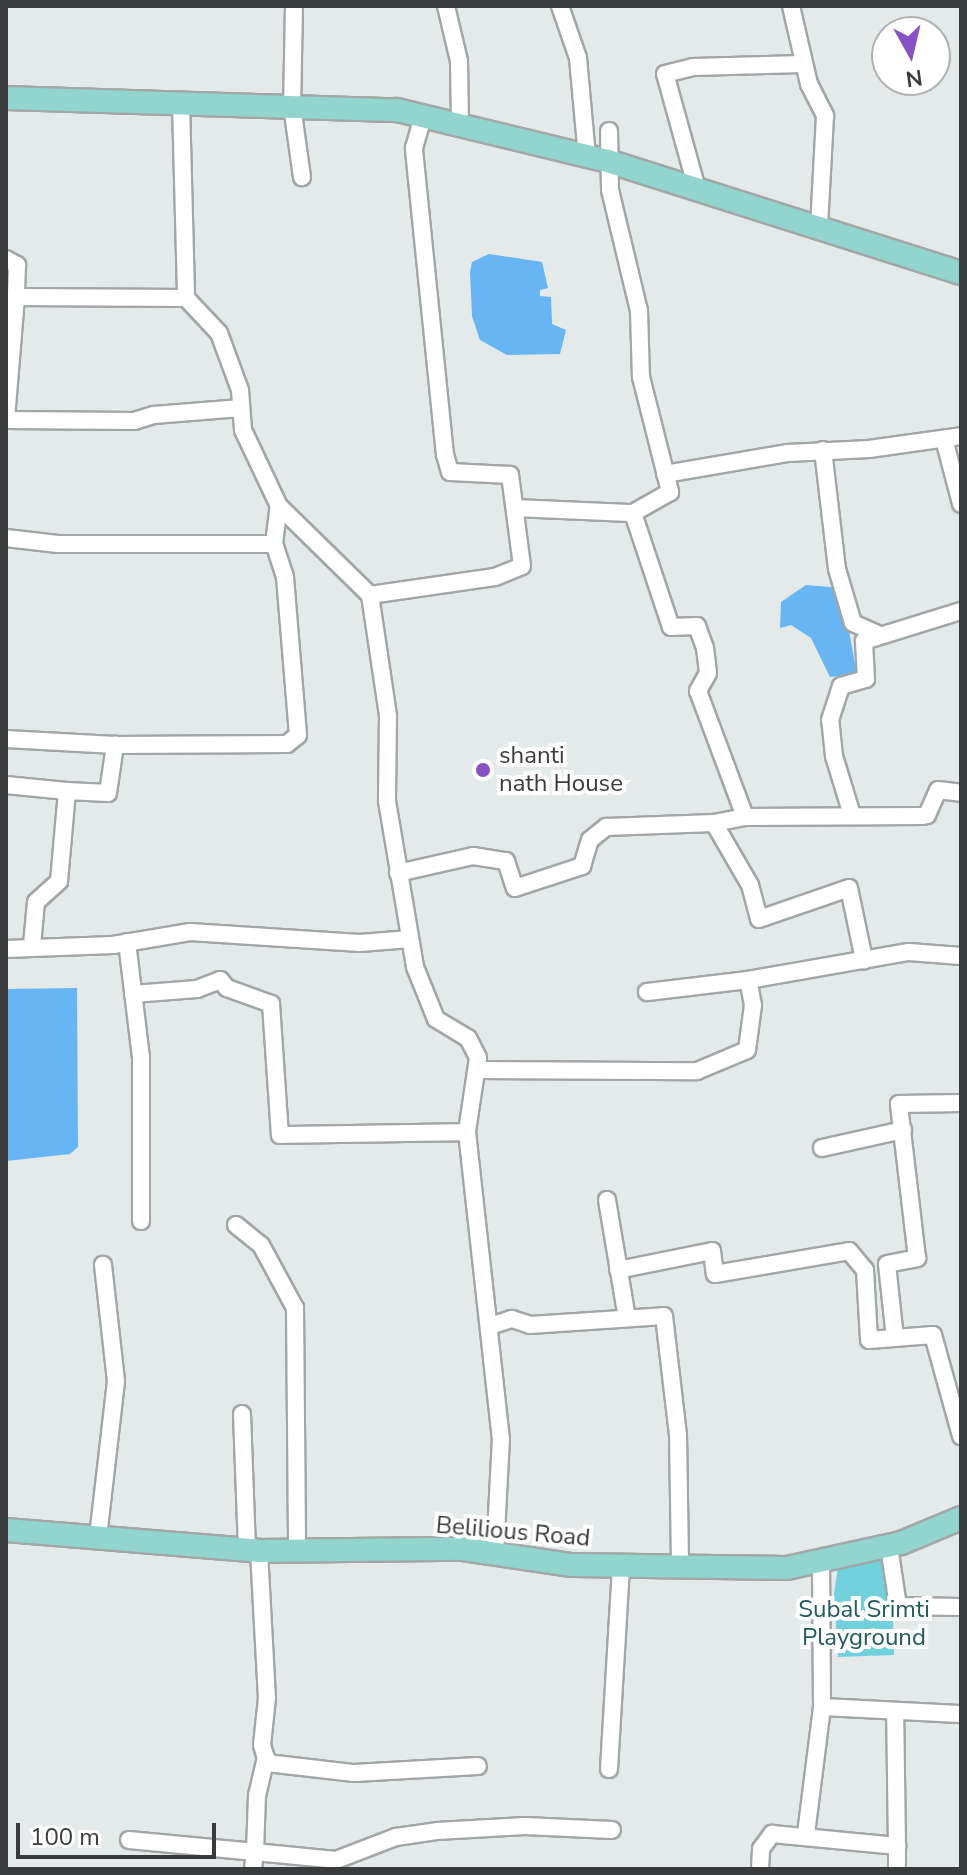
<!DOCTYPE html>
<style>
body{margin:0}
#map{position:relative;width:967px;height:1875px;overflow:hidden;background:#e4e9ea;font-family:"Nunito Sans",sans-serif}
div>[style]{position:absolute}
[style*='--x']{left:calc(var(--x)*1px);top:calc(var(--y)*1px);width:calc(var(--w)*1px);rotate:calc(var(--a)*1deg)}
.green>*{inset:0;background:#70d0db}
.water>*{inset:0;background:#67b5f3}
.roads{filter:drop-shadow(2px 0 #a2a6a7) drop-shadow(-2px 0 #a2a6a7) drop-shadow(0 2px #a2a6a7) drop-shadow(0 -2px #a2a6a7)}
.minor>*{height:16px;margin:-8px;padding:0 8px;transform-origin:8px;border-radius:8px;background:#fff}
.major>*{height:22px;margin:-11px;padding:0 11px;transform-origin:11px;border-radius:11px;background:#92d4ce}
.dots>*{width:22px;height:22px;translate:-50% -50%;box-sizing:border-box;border:4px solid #fff;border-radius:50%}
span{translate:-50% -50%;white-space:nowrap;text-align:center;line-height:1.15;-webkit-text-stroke:8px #fff;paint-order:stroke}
.poi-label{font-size:24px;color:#3a3b3c}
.left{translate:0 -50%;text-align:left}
.street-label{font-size:24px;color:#3a3b3c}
.park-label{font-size:24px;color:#215a60}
.frame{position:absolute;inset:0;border:8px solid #3a3b3c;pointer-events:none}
.north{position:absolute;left:871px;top:16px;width:80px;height:80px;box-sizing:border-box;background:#fff;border:2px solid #b0b1b1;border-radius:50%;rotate:172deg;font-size:22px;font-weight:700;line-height:32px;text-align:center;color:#3a3b3c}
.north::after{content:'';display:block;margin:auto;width:28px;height:36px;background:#8750c7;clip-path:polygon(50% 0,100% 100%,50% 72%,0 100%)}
.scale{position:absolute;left:16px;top:1823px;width:200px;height:36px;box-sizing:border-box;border:4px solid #3a3b3c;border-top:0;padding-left:10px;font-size:24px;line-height:28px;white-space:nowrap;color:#3a3b3c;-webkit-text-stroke:6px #fff;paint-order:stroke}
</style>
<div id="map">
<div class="green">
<div style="clip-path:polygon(891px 1553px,894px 1655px,838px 1657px,834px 1594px,839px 1560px)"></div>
</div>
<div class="water">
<div style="clip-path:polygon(489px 254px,542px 262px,548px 288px,540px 290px,540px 296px,551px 297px,552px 324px,566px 330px,560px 354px,507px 355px,480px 340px,472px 316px,470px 272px,472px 262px)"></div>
<div style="clip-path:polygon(806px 585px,841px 588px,857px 674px,830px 677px,811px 638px,791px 625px,780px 628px,781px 602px)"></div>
<div style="clip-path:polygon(77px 988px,78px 1147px,70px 1154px,6px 1161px,6px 989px)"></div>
</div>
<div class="roads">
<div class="minor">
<div style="--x:294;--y:6;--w:100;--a:91.1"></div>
<div style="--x:292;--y:106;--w:72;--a:82"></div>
<div style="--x:446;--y:6;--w:57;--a:76.7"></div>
<div style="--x:459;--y:61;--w:64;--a:89.1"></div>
<div style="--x:560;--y:6;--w:55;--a:70.9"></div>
<div style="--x:578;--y:58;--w:98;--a:84.8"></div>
<div style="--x:791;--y:6;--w:80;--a:77"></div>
<div style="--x:809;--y:84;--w:36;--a:63"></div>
<div style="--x:825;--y:116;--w:111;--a:93.1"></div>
<div style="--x:181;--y:103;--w:195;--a:88.5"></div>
<div style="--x:609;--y:131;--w:59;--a:89"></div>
<div style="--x:610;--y:190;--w:124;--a:76.5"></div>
<div style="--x:639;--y:311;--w:66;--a:88.3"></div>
<div style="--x:641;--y:377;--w:119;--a:75.8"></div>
<div style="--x:670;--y:492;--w:43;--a:150.4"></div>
<div style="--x:633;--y:513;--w:120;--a:71.6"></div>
<div style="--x:671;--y:627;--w:26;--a:-2"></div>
<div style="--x:697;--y:626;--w:23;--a:70"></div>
<div style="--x:705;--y:648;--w:25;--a:83"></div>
<div style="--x:708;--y:673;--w:21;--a:119"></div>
<div style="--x:698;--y:691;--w:134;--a:69.5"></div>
<div style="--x:745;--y:817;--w:32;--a:169"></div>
<div style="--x:714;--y:823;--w:72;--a:59.9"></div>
<div style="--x:750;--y:885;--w:35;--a:75"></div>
<div style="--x:759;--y:919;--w:95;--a:-19"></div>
<div style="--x:849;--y:888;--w:74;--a:78.2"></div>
<div style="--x:697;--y:189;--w:119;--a:-105.5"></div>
<div style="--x:665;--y:74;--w:29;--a:-14"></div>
<div style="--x:693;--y:67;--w:110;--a:-1.6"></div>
<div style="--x:6;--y:259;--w:13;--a:29"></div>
<div style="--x:17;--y:265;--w:32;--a:92"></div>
<div style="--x:6;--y:419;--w:122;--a:-85.3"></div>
<div style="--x:16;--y:297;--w:170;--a:0.3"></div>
<div style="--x:186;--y:298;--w:48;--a:46.7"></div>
<div style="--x:219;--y:333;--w:61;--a:69.8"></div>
<div style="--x:240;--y:390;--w:40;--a:85.7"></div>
<div style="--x:243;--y:430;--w:84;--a:64.7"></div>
<div style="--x:279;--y:506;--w:127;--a:44.4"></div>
<div style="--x:370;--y:595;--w:122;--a:81.5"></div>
<div style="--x:388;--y:716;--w:85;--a:90.7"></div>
<div style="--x:387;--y:801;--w:168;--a:80.4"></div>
<div style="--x:415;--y:967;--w:56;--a:68"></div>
<div style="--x:436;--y:1019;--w:37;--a:31"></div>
<div style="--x:468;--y:1038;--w:22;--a:63"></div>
<div style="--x:478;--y:1058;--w:75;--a:98.5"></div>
<div style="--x:467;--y:1132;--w:308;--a:83.7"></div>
<div style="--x:501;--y:1438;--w:116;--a:93"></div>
<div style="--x:8;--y:420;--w:126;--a:0.5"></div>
<div style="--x:134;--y:421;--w:21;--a:-17"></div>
<div style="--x:154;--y:415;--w:87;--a:-4.6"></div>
<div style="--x:944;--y:439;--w:67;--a:75.3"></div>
<div style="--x:823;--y:450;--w:120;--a:83.3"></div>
<div style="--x:837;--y:569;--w:56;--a:73.5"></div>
<div style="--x:853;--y:623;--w:27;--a:24"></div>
<div style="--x:665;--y:474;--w:125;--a:-9.7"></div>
<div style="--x:788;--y:453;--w:81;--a:-2.8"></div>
<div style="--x:869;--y:449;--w:93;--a:-8"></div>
<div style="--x:517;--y:508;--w:116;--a:2.5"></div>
<div style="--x:6;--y:538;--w:52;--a:6.6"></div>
<div style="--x:58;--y:544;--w:216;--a:0"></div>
<div style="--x:370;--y:595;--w:126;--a:-8.2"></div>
<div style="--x:495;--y:577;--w:29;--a:-22"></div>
<div style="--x:522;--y:566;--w:92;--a:-97.5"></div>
<div style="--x:510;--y:475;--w:60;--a:-177.1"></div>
<div style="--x:450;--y:472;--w:18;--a:-106"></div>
<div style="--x:445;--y:455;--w:309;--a:-95.8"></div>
<div style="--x:414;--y:148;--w:33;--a:-74"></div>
<div style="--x:6;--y:739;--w:109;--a:3.2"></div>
<div style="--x:6;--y:785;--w:61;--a:5.6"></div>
<div style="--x:852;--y:815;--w:62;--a:-107"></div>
<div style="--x:834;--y:756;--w:36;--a:-96"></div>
<div style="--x:830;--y:720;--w:36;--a:-72"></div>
<div style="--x:841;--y:686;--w:26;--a:-16"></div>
<div style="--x:866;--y:679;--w:38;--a:-93"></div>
<div style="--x:864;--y:641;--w:102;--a:-17.2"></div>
<div style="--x:745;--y:817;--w:177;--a:-0.3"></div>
<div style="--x:922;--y:816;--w:5;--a:-11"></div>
<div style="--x:927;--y:815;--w:27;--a:-66"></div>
<div style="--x:938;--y:790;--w:23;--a:7"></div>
<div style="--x:398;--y:873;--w:77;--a:-12.8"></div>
<div style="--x:473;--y:856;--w:33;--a:9"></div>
<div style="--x:506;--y:861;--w:28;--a:72"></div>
<div style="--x:515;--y:888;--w:71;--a:-18.2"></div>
<div style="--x:582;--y:866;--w:27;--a:-73"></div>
<div style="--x:590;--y:840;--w:21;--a:-39"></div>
<div style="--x:606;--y:827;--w:108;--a:-2.1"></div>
<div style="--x:127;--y:942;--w:116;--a:83.1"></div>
<div style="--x:141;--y:1057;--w:164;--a:90"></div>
<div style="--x:32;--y:945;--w:43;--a:-84.7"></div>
<div style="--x:36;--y:902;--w:31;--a:-42"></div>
<div style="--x:59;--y:881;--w:90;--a:-84.9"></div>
<div style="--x:67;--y:791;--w:41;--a:2.8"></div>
<div style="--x:108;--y:793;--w:49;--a:-81.7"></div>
<div style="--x:115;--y:745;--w:172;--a:-0.3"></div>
<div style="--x:287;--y:744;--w:14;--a:-39"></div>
<div style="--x:298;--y:735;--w:159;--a:-94.7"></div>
<div style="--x:285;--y:577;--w:35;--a:-108"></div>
<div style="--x:274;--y:544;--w:38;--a:-83"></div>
<div style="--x:6;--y:949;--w:107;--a:-2.1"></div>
<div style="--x:113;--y:945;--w:78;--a:-9.6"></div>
<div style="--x:190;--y:932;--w:170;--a:3.7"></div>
<div style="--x:360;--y:943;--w:50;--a:-4.6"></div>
<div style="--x:647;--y:992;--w:102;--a:-6.8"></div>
<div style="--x:133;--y:994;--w:64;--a:-4.5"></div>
<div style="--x:197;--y:989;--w:25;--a:-21"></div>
<div style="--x:220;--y:980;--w:11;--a:49"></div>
<div style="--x:227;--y:988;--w:47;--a:20"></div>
<div style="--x:271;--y:1004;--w:131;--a:86.1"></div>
<div style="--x:280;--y:1135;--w:187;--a:-0.9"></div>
<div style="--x:477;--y:1070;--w:220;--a:0.3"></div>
<div style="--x:697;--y:1071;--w:54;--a:-22.8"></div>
<div style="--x:747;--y:1050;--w:45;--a:-82.4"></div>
<div style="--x:753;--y:1005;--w:25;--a:-101"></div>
<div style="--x:748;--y:980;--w:163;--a:-9.9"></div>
<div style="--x:909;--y:952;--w:52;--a:4.4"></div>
<div style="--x:822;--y:1148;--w:83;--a:-12.5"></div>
<div style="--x:607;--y:1200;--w:120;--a:80.4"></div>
<div style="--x:236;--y:1225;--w:32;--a:39"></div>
<div style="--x:261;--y:1245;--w:72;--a:61.6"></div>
<div style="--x:295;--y:1308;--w:243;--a:89.5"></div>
<div style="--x:618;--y:1270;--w:96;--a:-11.4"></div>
<div style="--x:712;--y:1251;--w:23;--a:83"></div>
<div style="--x:715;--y:1274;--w:136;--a:-9.7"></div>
<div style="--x:849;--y:1251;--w:25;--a:50"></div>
<div style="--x:865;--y:1270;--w:70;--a:86.7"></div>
<div style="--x:869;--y:1340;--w:64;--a:-4.5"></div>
<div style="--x:933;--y:1335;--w:105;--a:74.5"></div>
<div style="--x:490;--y:1326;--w:23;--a:-18"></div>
<div style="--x:512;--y:1319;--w:19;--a:18"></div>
<div style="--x:530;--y:1325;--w:134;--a:-3.8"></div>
<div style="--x:664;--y:1316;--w:120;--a:83.3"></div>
<div style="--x:678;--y:1435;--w:131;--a:89.1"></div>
<div style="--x:895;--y:1338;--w:74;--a:-96.2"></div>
<div style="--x:887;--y:1264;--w:31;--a:-11"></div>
<div style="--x:917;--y:1258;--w:155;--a:-96.7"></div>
<div style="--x:899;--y:1104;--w:62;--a:-0.9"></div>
<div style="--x:242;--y:1414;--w:136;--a:87.9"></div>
<div style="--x:98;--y:1537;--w:157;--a:-83.4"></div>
<div style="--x:116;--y:1381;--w:117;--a:-96.4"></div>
<div style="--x:889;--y:1546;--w:61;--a:81.5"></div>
<div style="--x:898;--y:1606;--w:63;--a:0.9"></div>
<div style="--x:259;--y:1551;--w:147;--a:86.9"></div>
<div style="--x:267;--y:1698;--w:47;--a:96.1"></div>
<div style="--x:262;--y:1745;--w:19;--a:74"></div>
<div style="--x:267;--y:1763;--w:88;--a:6.6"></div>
<div style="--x:354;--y:1773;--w:124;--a:-3.2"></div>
<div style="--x:821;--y:1561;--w:146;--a:89.6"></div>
<div style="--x:822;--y:1707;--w:139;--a:2.9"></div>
<div style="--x:266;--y:1757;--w:39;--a:103"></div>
<div style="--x:257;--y:1795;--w:57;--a:92"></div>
<div style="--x:255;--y:1852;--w:81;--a:5.6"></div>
<div style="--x:336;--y:1860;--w:64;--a:-21"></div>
<div style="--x:396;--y:1837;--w:41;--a:-8.3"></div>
<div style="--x:437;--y:1831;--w:88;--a:-3.3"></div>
<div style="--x:525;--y:1826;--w:87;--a:2.6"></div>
<div style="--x:609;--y:1769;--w:203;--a:-86.6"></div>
<div style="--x:806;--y:1834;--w:128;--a:-82.8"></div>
<div style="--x:129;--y:1840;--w:127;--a:5.4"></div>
<div style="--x:255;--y:1852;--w:17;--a:97"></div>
<div style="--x:760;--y:1869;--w:20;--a:-87"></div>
<div style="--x:761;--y:1849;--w:19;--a:-54"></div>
<div style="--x:772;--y:1834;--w:126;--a:5.5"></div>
<div style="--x:897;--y:1846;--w:135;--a:-90.8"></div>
<div style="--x:897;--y:1869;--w:23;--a:-90"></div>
</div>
<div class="major">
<div style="--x:6;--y:98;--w:391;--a:1.8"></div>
<div style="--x:397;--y:110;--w:217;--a:13.6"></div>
<div style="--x:608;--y:161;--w:370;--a:17.6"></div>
<div style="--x:6;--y:1530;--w:254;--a:4.7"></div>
<div style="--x:259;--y:1551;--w:204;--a:-0.6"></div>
<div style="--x:463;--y:1549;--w:110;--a:8.4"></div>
<div style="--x:572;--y:1565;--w:215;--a:0.8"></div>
<div style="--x:787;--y:1568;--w:117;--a:-12.4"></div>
<div style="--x:901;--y:1543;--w:65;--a:-22.6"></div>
</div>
</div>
<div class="dots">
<div style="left:483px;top:770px;background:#8750c7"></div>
</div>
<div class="poi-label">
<span class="left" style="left:499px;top:770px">shanti<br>nath House</span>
</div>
<div class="street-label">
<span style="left:513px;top:1532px;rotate:5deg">Belilious Road</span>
</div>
<div class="park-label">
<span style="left:864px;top:1624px">Subal Srimti<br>Playground</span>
</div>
<div class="frame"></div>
<div class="north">N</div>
<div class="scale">100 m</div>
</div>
